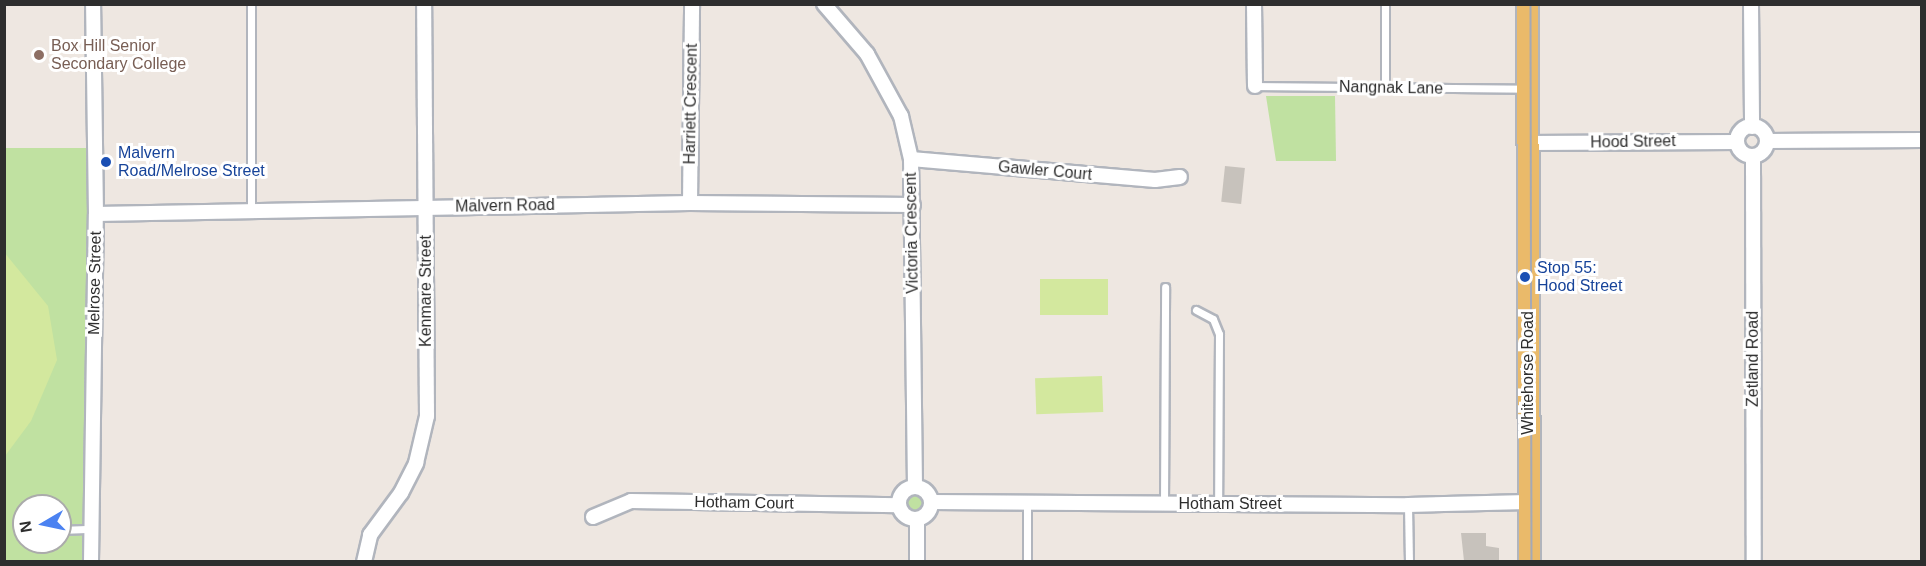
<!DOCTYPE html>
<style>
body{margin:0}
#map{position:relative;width:1926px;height:566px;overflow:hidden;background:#eee7e1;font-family:Arial,sans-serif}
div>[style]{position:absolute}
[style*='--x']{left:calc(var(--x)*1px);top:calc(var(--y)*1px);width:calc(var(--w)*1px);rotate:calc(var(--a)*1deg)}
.green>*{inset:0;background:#c0e1a1}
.round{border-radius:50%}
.pitch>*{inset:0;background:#d3e89e;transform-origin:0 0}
.building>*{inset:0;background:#c7c2bc;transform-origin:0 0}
.roads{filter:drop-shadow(2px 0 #b1b5bd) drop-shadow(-2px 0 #b1b5bd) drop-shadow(0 2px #b1b5bd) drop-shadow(0 -2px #b1b5bd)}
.lane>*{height:7px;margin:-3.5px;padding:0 3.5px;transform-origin:3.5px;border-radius:3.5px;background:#fff}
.street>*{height:14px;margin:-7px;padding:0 7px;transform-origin:7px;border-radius:7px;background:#fff}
.street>.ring{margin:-7px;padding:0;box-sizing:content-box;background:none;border:14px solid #fff;border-radius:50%}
.primary>*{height:21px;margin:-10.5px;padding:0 10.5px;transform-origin:10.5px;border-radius:10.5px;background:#eaba6a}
.tram>*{height:1.5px;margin:-0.75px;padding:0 0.75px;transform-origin:0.75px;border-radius:0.75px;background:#a4a9b7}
.dots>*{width:16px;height:16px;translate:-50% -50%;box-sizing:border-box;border:3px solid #fff;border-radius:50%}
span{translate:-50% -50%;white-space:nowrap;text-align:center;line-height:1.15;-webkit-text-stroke:6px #fff;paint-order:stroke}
.education-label{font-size:16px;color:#785e54}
.left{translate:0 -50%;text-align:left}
.street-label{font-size:16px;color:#2e2e2e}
.transit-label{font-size:16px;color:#164399}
.frame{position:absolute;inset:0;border:6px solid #2e2e2e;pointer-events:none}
.north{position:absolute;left:12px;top:494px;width:60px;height:60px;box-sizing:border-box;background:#fff;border:2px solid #ababab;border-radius:50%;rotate:261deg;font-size:16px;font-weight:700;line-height:24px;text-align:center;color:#2e2e2e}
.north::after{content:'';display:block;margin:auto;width:21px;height:27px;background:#4b82f1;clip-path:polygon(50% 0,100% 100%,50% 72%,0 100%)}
</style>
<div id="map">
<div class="green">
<div style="clip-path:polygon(1266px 96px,1335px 96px,1336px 161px,1276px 161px)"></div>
<div style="clip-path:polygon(evenodd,4px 148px,94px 148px,91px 561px,5px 561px,4px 148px,24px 506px,60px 506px,60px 542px,24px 542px,24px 506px)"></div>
<div class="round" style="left:903px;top:493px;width:22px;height:22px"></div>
</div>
<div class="pitch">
<div style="clip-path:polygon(4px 252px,48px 306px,57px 360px,31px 421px,5px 456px)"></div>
<div style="left:1108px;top:279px;width:36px;height:68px;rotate:90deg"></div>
<div style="left:1102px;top:376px;width:36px;height:67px;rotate:88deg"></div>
</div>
<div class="building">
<div style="left:1225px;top:166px;width:20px;height:36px;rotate:6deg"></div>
<div style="clip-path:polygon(1461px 533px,1486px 533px,1486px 546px,1499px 548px,1499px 561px,1464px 561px)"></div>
</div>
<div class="roads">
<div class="lane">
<div style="--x:251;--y:4;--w:207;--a:90"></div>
<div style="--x:1255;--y:86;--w:270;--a:0.6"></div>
<div style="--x:1385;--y:88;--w:84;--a:-90"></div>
<div style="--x:1196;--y:310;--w:19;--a:28"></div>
<div style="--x:1213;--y:319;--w:16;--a:68"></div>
<div style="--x:1219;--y:334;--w:170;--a:90.3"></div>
<div style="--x:1027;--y:503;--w:59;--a:90"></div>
<div style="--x:1164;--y:504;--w:217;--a:-89.7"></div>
<div style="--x:1408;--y:505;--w:57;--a:89"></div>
<div style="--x:22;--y:518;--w:3;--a:45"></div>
<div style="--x:60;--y:530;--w:33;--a:-2"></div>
</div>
<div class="street">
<div style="--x:824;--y:4;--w:66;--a:49.3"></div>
<div style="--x:867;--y:54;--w:71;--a:61.3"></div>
<div style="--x:901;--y:116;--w:44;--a:76.9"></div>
<div style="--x:911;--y:159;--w:327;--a:89.3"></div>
<div style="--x:1254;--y:4;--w:82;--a:89.3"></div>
<div style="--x:1751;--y:4;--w:123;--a:89.5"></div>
<div class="ring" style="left:1737px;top:126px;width:16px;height:16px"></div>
<div style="--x:1767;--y:141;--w:155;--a:-0.4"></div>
<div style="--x:1528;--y:143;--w:209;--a:-0.3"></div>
<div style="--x:1753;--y:156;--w:406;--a:89.9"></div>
<div style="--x:911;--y:159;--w:245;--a:4.9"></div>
<div style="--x:1155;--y:180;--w:25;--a:-7"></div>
<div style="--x:690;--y:203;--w:199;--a:-89.4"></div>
<div style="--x:96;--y:214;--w:594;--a:-1.06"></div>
<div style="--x:690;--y:203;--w:223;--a:0.5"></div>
<div class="ring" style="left:899px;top:487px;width:18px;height:18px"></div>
<div style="--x:932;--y:502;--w:476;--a:0.4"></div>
<div style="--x:1408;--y:505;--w:120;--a:-1.4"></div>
<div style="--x:593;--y:517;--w:41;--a:-22.8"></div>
<div style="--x:631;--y:501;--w:268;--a:0.9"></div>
<div style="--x:917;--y:519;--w:43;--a:90"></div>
<div style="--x:91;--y:562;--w:348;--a:-89.2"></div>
<div style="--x:96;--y:214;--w:210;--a:-90.8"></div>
<div style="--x:364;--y:562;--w:28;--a:-77"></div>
<div style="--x:370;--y:535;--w:52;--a:-53.6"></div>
<div style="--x:401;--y:493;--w:34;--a:-63"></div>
<div style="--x:416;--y:463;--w:48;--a:-76.8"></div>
<div style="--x:427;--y:416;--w:412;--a:-90.4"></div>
</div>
<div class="primary">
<div style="--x:1527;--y:4;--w:558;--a:89.79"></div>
</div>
</div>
<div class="tram">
<div style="--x:1531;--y:4;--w:558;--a:89.9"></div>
</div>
<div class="dots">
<div style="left:39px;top:55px;background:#8d6e63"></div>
<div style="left:106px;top:162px;background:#1a4fb4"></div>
<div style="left:1525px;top:277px;background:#1a4fb4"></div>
</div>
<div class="education-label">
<span class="left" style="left:51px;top:55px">Box Hill Senior<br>Secondary College</span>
</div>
<div class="street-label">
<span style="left:1391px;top:88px;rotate:1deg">Nangnak Lane</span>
<span style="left:691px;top:104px;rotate:-89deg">Harriett Crescent</span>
<span style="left:1633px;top:142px;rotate:-1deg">Hood Street</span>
<span style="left:1045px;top:171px;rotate:5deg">Gawler Court</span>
<span style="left:505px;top:206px;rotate:-1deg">Malvern Road</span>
<span style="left:912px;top:233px;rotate:-91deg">Victoria Crescent</span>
<span style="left:95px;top:283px;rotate:-89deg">Melrose Street</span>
<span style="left:426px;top:291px;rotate:-90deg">Kenmare Street</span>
<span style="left:1753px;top:359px;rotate:-90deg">Zetland Road</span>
<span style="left:1528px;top:373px;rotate:-90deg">Whitehorse Road</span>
<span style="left:744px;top:503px;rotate:1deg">Hotham Court</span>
<span style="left:1230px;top:504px">Hotham Street</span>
</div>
<div class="transit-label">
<span class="left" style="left:118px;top:162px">Malvern<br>Road/Melrose Street</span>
<span class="left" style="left:1537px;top:277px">Stop 55:<br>Hood Street</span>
</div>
<div class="frame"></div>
<div class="north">N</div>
</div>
